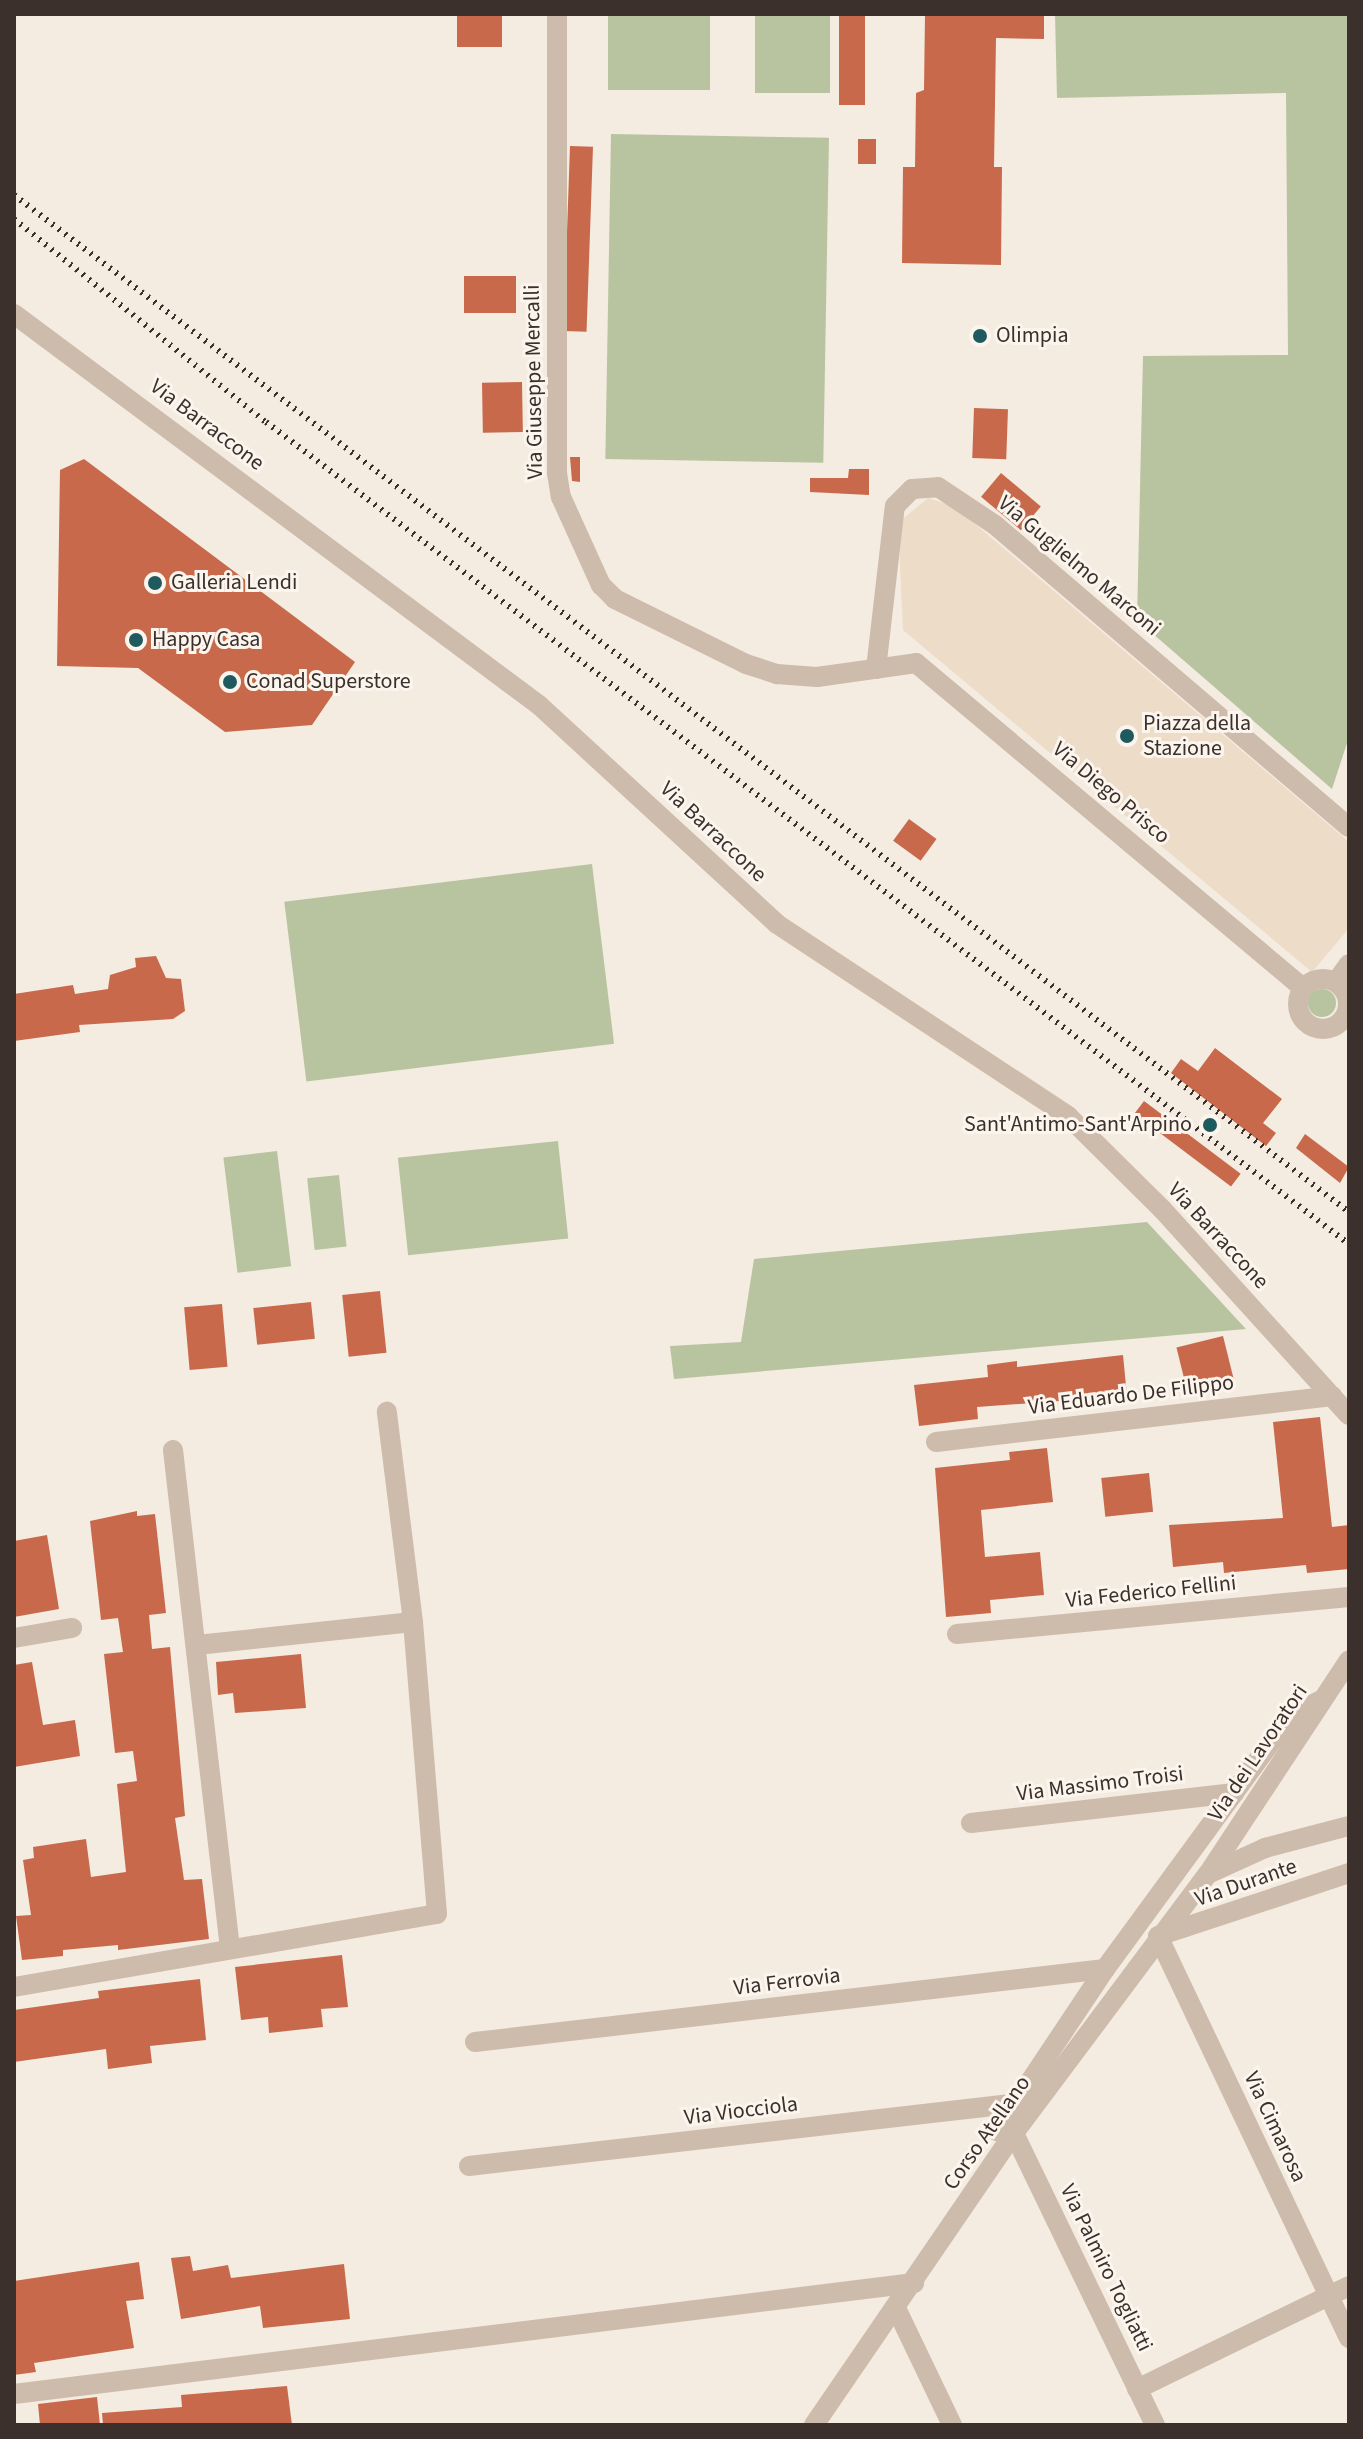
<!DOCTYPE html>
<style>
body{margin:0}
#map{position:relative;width:1363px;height:2439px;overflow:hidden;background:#f4ebe1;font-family:"Source Sans 3",sans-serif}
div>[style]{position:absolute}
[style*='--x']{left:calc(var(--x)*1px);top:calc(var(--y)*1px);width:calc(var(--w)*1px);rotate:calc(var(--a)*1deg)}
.green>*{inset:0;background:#b8c4a0;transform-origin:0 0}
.round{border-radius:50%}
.plaza>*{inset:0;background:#ecdcc8}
.building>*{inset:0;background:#c8694b;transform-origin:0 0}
.minor>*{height:20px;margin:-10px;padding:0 10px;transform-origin:10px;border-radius:10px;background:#cdbbac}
.tertiary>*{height:20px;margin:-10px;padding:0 10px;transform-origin:10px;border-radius:10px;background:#cdbbac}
.tertiary>.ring{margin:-10px;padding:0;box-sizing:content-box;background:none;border:20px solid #cdbbac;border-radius:50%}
.rail>*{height:6px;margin-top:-3px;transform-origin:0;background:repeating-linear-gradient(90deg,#3b302b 0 2px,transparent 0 8px)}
.dots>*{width:22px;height:22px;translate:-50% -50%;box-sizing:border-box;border:4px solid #fbf5ee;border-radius:50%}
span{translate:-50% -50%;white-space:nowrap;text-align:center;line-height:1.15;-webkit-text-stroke:6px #fbf5ee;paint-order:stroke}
.poi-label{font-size:22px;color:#3b302b}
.left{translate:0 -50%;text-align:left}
.right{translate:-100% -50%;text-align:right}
.street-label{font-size:22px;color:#3b302b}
.frame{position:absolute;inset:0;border:16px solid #3b302b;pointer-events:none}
</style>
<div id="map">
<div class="green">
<div style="left:608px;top:14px;width:102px;height:76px"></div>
<div style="left:755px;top:14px;width:75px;height:79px"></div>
<div style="clip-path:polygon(1055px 14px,1349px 14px,1349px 737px,1332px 789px,1137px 620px,1143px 356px,1288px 355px,1286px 93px,1057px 98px)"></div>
<div style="left:611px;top:134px;width:218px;height:325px;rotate:1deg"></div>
<div style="left:592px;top:864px;width:181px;height:310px;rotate:83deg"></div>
<div class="round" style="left:1308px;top:989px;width:28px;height:28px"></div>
<div style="left:558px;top:1141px;width:98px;height:161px;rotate:84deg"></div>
<div style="left:277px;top:1151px;width:116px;height:54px;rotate:83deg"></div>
<div style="left:339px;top:1175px;width:72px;height:32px;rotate:84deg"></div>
<div style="clip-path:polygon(1147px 1222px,1246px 1329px,674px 1379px,670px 1346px,741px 1342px,754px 1259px)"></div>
</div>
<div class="plaza">
<div style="clip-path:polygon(928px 498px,955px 507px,1349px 842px,1349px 928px,1312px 972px,903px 630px,898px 523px)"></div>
</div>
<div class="building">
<div style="left:457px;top:14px;width:45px;height:33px"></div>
<div style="left:839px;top:14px;width:26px;height:91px"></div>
<div style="clip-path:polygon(925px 14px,1044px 14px,1044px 39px,996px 38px,994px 167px,1002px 167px,1001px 265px,902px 263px,903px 167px,915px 167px,916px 93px,924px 90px)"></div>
<div style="left:858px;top:139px;width:18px;height:25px"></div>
<div style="left:570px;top:146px;width:23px;height:185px;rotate:2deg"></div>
<div style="left:464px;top:276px;width:52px;height:37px"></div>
<div style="left:522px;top:382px;width:50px;height:40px;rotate:89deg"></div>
<div style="left:974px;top:408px;width:34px;height:50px;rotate:2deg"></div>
<div style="clip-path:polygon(570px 457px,580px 457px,580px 482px,572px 481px)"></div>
<div style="clip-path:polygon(84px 459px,355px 662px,312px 725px,225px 732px,138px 668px,57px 666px,60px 470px)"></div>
<div style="clip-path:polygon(849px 469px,869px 469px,869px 495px,810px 492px,810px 478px,848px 478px)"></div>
<div style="left:1001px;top:473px;width:52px;height:31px;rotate:40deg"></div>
<div style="left:909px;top:819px;width:34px;height:27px;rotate:36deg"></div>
<div style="clip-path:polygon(156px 956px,166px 978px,181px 979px,185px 1011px,173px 1019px,79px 1025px,80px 1032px,14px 1041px,14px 994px,73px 985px,75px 994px,108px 989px,110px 975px,136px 967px,135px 958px)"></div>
<div style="clip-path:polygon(1215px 1048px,1282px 1099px,1263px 1123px,1276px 1133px,1266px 1146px,1171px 1073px,1181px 1059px,1198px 1071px)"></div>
<div style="left:1144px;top:1101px;width:121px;height:16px;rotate:37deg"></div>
<div style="clip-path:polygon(1305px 1134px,1349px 1167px,1340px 1183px,1296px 1148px)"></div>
<div style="left:380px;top:1291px;width:62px;height:38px;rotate:84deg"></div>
<div style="left:311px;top:1302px;width:37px;height:58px;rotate:84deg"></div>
<div style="left:222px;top:1304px;width:63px;height:38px;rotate:85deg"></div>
<div style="left:1223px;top:1336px;width:45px;height:48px;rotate:76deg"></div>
<div style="clip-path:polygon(1123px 1355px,1127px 1396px,977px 1407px,978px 1419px,919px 1426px,914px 1385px,988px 1377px,987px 1365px,1017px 1361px,1017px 1367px)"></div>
<div style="clip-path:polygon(1320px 1417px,1332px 1527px,1349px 1525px,1349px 1569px,1307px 1573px,1306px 1565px,1224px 1573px,1223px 1562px,1173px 1567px,1169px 1525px,1283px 1518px,1273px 1422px)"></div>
<div style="clip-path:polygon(1047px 1448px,1053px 1502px,981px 1510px,985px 1557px,1040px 1552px,1044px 1595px,990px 1600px,991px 1613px,946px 1617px,935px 1468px,1010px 1460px,1009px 1452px)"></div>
<div style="left:1149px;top:1473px;width:39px;height:48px;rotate:84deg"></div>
<div style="clip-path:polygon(137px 1511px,137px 1516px,155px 1514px,166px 1613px,149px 1615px,152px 1649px,170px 1647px,185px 1816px,175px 1818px,184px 1880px,202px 1879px,209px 1939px,118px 1950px,118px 1945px,63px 1950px,63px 1956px,22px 1960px,16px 1916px,31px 1915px,23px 1860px,34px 1858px,33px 1847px,86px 1839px,91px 1877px,126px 1872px,117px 1784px,137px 1781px,133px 1751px,115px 1753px,104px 1654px,123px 1652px,118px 1618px,101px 1620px,90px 1521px)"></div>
<div style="clip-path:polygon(47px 1535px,59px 1609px,14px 1617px,14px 1541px)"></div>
<div style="clip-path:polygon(301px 1654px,306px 1708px,235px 1713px,233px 1693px,218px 1695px,216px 1662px)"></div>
<div style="clip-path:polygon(32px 1662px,43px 1725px,75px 1720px,80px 1756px,14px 1767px,14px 1665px)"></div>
<div style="clip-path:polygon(342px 1955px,348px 2007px,321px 2009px,323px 2027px,269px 2033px,268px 2017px,241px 2020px,235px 1967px)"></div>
<div style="clip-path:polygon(200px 1979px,206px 2040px,150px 2046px,152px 2063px,108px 2069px,106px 2049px,14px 2062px,14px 2010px,99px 1998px,98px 1991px)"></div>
<div style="clip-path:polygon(190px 2256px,193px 2271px,228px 2265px,231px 2278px,344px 2264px,350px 2319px,263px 2328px,260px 2306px,181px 2319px,171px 2258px)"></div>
<div style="clip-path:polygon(139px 2262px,144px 2299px,126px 2301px,134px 2348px,34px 2363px,36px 2372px,14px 2375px,14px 2281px)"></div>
<div style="clip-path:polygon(287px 2386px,292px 2425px,103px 2425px,102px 2413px,182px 2407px,181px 2395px)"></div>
<div style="clip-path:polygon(97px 2397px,100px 2425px,40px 2425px,38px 2404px)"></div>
</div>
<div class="minor">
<div style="--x:557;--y:14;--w:459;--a:90"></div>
<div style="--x:557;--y:473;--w:24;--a:81"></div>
<div style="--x:561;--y:497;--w:97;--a:65.6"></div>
<div style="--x:601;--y:585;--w:20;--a:45"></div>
<div style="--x:615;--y:599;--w:146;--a:26.4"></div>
<div style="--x:746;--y:664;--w:33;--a:18"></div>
<div style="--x:777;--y:674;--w:40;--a:4.3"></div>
<div style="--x:817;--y:677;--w:100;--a:-8"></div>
<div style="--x:916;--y:663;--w:505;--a:40.02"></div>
<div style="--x:876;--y:669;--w:164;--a:-83.4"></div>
<div style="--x:895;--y:506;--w:24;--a:-45"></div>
<div style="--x:912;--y:489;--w:26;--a:-4"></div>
<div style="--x:938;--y:487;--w:69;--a:33.7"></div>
<div style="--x:995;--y:525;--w:465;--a:40.5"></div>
<div style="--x:936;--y:1442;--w:399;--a:-6.6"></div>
<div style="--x:173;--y:1450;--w:502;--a:83.48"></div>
<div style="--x:957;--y:1634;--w:394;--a:-5.4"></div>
<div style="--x:14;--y:1638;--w:59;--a:-9.8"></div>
<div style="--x:197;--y:1645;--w:217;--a:-6.1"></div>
<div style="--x:971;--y:1823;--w:265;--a:-6.5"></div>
<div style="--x:1349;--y:1873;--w:201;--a:161.7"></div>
<div style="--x:1158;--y:1936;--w:445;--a:64.6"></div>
<div style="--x:1208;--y:1874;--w:63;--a:-24.5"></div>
<div style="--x:1265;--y:1848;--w:87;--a:-14.7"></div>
<div style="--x:14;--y:1987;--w:429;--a:-9.8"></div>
<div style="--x:437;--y:1914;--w:293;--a:-94.7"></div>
<div style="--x:413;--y:1622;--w:212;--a:-97.1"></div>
<div style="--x:475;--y:2042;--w:634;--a:-6.61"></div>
<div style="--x:469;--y:2166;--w:554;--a:-6.53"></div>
<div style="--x:896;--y:2308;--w:130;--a:64.4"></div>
<div style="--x:1137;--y:2389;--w:236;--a:-25.9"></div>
<div style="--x:14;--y:2394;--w:907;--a:-7.03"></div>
<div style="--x:814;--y:2425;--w:354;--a:-55.6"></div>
<div style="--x:1014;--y:2133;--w:324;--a:-53.2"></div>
<div style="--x:1208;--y:1874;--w:256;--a:-56.6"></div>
<div style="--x:1155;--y:2425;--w:324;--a:-115.8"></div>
<div style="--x:1014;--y:2133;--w:17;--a:-173"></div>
<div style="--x:997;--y:2131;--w:195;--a:-56.3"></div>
<div style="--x:1105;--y:1969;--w:313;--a:-53.8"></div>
<div style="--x:1290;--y:1716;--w:33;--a:-27"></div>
</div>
<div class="tertiary">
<div style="--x:14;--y:314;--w:655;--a:36.68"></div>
<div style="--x:539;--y:705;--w:323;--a:42.6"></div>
<div style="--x:777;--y:924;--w:349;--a:33.4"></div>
<div style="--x:1068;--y:1116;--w:132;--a:44.7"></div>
<div style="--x:1162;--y:1209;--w:278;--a:47.8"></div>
<div class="ring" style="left:1298px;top:979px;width:30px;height:30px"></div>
<div style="--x:1336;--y:982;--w:22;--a:-54"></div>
</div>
<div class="rail">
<div style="--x:14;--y:195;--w:1678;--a:37.3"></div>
<div style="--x:14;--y:219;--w:324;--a:38.9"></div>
<div style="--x:266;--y:422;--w:1360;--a:37.2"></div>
</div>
<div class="dots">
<div style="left:980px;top:336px;background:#1f5a5e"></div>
<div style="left:155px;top:583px;background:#1f5a5e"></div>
<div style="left:136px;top:640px;background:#1f5a5e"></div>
<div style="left:230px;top:682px;background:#1f5a5e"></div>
<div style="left:1127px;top:736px;background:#1f5a5e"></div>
<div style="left:1210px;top:1125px;background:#1f5a5e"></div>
</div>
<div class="poi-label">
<span class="left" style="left:996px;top:336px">Olimpia</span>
<span class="left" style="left:171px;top:583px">Galleria Lendi</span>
<span class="left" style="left:152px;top:640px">Happy Casa</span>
<span class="left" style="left:246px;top:682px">Conad Superstore</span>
<span class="left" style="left:1143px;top:736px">Piazza della<br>Stazione</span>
<span class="right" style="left:1192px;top:1125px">Sant'Antimo-Sant'Arpino</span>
</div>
<div class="street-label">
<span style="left:534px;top:382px;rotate:-91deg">Via Giuseppe Mercalli</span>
<span style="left:207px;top:425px;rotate:37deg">Via Barraccone</span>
<span style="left:1079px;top:566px;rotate:40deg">Via Guglielmo Marconi</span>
<span style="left:1111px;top:793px;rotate:40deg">Via Diego Prisco</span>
<span style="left:713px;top:832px;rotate:43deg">Via Barraccone</span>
<span style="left:1218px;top:1236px;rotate:47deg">Via Barraccone</span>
<span style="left:1131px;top:1395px;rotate:-7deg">Via Eduardo De Filippo</span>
<span style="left:1151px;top:1592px;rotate:-6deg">Via Federico Fellini</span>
<span style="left:1258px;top:1753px;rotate:-56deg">Via dei Lavoratori</span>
<span style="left:1100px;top:1784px;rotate:-7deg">Via Massimo Troisi</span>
<span style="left:1246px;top:1883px;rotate:-19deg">Via Durante</span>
<span style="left:787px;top:1982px;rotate:-7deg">Via Ferrovia</span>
<span style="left:741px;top:2111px;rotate:-7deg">Via Viocciola</span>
<span style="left:1275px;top:2127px;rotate:65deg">Via Cimarosa</span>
<span style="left:987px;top:2133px;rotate:-55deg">Corso Atellano</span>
<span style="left:1106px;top:2268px;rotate:64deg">Via Palmiro Togliatti</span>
</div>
<div class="frame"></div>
</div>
